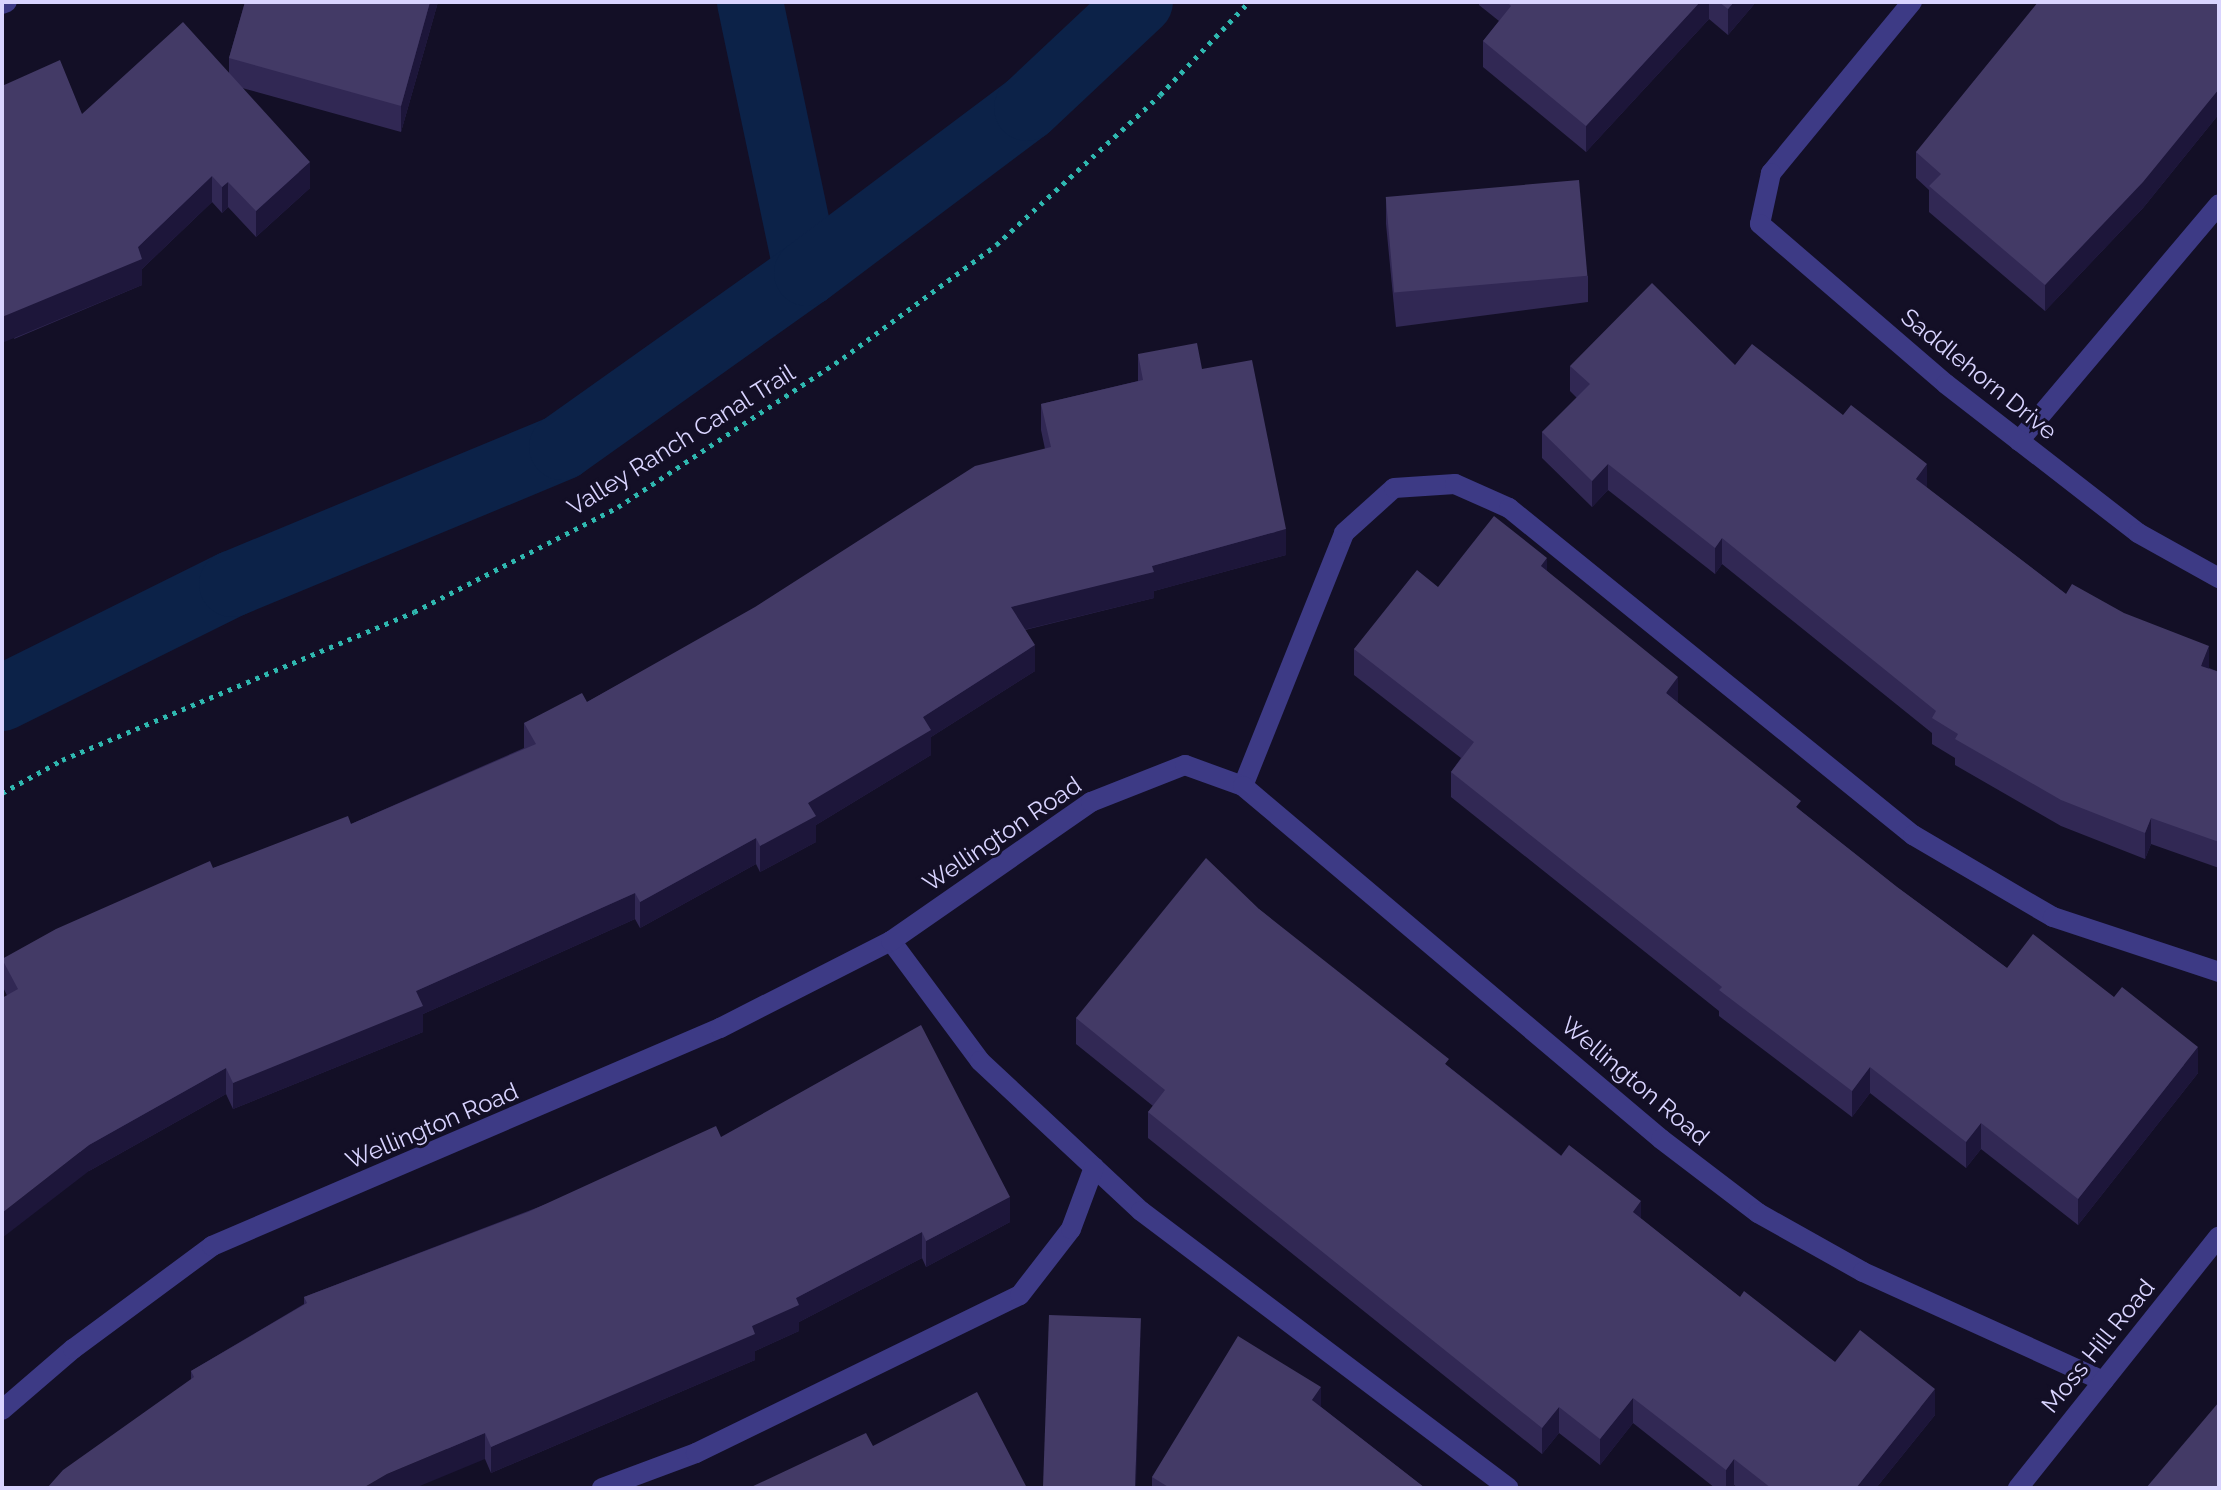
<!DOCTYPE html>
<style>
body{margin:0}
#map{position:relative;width:2221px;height:1490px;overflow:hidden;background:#130f26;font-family:Raleway,sans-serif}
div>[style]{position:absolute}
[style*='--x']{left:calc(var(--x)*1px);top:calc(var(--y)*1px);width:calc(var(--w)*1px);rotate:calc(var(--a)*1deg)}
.canal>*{height:66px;margin:-33px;padding:0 33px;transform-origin:33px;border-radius:33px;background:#0c2248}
.path>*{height:5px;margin-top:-2.5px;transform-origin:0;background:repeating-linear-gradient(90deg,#2fb8b0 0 4px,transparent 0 10px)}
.lane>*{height:20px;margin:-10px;padding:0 10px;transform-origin:10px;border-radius:10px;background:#3d3a85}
.street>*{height:20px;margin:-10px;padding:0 10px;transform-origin:10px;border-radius:10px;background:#3d3a85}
.wall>*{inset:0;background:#312854;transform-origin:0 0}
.shaded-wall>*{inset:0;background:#1d163a}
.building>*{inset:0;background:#433a66;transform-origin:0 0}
span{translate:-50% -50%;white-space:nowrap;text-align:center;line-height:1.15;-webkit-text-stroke:6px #130f26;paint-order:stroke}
.street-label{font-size:24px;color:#d9d4ff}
.frame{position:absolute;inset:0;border:4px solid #d9d4ff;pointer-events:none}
</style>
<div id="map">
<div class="canal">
<div style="--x:750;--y:2;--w:277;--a:78.1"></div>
<div style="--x:2;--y:698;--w:257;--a:-26.4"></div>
<div style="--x:232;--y:584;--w:357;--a:-22.5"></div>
<div style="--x:562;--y:447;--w:301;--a:-35.4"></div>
<div style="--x:807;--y:273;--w:275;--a:-36.9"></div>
<div style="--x:1027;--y:108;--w:155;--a:-43.2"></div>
</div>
<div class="path">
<div style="--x:2;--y:793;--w:68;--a:-28.8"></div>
<div style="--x:62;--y:760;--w:382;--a:-22.8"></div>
<div style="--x:414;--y:612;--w:229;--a:-27.2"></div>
<div style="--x:618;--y:507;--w:270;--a:-33.5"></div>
<div style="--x:843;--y:358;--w:190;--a:-36.4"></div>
<div style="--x:996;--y:245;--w:222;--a:-42.4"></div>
<div style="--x:1160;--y:95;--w:129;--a:-46.3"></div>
</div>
<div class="lane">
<div style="--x:2019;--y:441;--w:310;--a:-49.8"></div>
<div style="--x:1243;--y:786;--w:272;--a:-68.2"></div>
<div style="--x:1344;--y:533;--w:67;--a:-42"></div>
<div style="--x:1394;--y:488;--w:61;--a:-3.8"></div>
<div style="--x:1455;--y:484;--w:59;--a:24"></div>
<div style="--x:1509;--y:508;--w:520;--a:38.99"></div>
<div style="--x:1913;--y:835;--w:162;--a:30.4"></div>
<div style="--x:2053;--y:917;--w:175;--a:18.3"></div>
<div style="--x:891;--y:941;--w:149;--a:53.4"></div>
<div style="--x:980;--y:1061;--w:220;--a:43"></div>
<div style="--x:1141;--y:1211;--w:460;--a:37"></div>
<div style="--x:602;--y:1488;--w:100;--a:-20.4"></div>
<div style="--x:696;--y:1453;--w:360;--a:-26"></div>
<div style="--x:1020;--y:1295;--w:83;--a:-52.3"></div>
<div style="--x:1071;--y:1229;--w:66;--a:-69.6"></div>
</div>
<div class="street">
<div style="--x:1912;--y:2;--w:222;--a:129.5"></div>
<div style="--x:1771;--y:173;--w:52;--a:102.2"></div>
<div style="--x:1760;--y:224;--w:245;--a:40.7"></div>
<div style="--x:1946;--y:384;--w:243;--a:37.8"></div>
<div style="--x:2138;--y:533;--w:93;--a:29.1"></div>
<div style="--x:2;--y:4;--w:5;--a:-22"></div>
<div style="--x:2;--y:1410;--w:94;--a:-40.7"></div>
<div style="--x:73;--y:1349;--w:173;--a:-36.5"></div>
<div style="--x:212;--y:1246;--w:553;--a:-23.23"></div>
<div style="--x:720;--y:1028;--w:192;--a:-27"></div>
<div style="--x:891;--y:941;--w:244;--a:-34.8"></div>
<div style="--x:1091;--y:802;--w:101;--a:-21.5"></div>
<div style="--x:1185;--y:765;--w:62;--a:19.9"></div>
<div style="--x:1243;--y:786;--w:547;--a:40.18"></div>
<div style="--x:1661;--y:1139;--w:122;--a:37.3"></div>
<div style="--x:1758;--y:1213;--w:120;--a:29.3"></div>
<div style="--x:1863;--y:1272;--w:264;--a:24.4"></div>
<div style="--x:2018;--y:1488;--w:322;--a:-51.4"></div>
</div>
<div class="wall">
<div style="clip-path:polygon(245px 2px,438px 2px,401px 132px,242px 88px,310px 188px,256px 237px,228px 207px,222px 213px,212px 202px,142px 269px,142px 285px,14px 339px,82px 114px,229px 73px,229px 58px)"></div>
<div style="clip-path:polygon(1479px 2px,1756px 2px,1728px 35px,1709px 19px,1586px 152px,1483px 67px,1483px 41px,1499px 21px,1479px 5px)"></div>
<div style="clip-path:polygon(2219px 2px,2219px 114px,2143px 208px,2045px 311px,1929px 212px,1929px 190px,1916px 178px,1916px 152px)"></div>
<div style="clip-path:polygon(1386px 199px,1588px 276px,1588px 302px,1396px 327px,1386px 224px)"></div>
<div style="left:2219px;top:328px;width:29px;height:2px;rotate:90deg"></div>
<div style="clip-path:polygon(1138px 354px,1202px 369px,1286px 555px,1154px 591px,1154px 598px,1025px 630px,1035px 671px,931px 737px,931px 755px,816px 825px,816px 842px,760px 872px,756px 864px,640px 928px,635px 919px,423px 1014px,423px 1032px,233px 1109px,226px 1094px,89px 1171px,2px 985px,2px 959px,213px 868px,351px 824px,524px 748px,524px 723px,587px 702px,1045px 449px,1041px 430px,1041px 404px,1138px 381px)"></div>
<div style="clip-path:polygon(1735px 365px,1927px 488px,2066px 594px,2209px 668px,2219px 672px,2219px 868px,2151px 844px,2145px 859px,2061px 826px,1955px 765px,1955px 758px,1932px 744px,1932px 733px,1722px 564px,1715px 574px,1608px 490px,1592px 507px,1542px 458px,1542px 432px,1577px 398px,1570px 391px,1570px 366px)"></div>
<div style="clip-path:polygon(1547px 571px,1678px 703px,1801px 811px,1897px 887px,2007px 968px,2198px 1073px,2078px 1225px,1981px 1149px,1966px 1168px,1870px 1093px,1852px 1117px,1719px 1016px,1719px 1011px,1451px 797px,1451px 772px,1461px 758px,1354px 675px,1354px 649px,1438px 587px)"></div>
<div style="clip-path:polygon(1259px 909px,1449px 1067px,1740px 1297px,1835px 1362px,1935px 1415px,1876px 1488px,1738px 1488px,1734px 1485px,1732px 1488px,1715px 1488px,1633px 1423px,1600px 1465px,1559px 1433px,1542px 1454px,1148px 1138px,1148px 1112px,1153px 1106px,1076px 1044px,1076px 1018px)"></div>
<div style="clip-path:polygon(721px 1137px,1010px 1222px,926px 1267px,922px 1258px,799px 1322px,799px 1331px,755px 1351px,755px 1360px,491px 1473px,485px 1459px,191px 1379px,191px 1371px,304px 1304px,304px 1297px)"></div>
<div style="clip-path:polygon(1321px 1407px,1425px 1488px,1152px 1488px,1152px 1477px)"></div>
</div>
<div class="shaded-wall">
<div style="clip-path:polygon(430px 2px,438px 2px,401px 132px,401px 106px)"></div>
<div style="clip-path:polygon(1700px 2px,1709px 2px,1709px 19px,1586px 152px,1586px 126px)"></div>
<div style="clip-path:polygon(1734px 2px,1756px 2px,1728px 35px,1728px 9px)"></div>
<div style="clip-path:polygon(2219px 89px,2219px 114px,2143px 208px,2045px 311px,2045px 285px)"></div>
<div style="clip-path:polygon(310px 162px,310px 188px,256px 237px,256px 211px)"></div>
<div style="clip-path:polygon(212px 176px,212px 202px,142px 269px,142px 285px,2px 343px,2px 317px,138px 247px)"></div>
<div style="clip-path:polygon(228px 182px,228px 207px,222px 213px,222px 187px)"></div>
<div style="clip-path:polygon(1608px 464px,1608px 490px,1592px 507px,1592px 481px)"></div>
<div style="clip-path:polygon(1927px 464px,1927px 490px,1916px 479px)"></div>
<div style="clip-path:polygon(1286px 529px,1286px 555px,1154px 591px,1154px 598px,1011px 633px,1011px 607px,1152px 566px)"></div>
<div style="clip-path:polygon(1722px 538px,1722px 564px,1715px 574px,1715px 548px)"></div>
<div style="clip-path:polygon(1547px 558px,1547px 584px,1541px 566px)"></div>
<div style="clip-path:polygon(1035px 645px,1035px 671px,931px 737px,931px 755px,816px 825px,816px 842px,760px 872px,760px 846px,808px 803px,923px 717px)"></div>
<div style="clip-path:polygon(2209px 646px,2209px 672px,2201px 666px)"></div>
<div style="clip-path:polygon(1678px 677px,1678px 703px,1666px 693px)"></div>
<div style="clip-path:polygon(2151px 818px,2151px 844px,2145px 859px,2145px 833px)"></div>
<div style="clip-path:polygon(756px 838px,756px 864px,640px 928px,640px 902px)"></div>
<div style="clip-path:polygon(635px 893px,635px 919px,423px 1014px,423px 1032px,233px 1109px,233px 1083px,416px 991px)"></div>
<div style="clip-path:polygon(2198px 1047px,2198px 1073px,2078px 1225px,2078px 1199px)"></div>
<div style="clip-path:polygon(1870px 1067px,1870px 1093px,1852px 1117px,1852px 1091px)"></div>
<div style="clip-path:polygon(226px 1068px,226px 1094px,89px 1171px,2px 1238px,2px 1213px,89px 1145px)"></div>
<div style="clip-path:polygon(1981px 1123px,1981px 1149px,1966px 1168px,1966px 1142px)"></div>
<div style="clip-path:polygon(1010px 1197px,1010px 1222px,926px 1267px,926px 1241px)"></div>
<div style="clip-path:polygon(1641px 1201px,1641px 1227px,1633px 1212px)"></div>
<div style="clip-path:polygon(922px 1232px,922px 1258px,799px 1322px,799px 1331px,755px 1351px,755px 1360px,491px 1473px,491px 1447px,752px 1326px,796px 1298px)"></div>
<div style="clip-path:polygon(1141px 1318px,1136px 1488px,1135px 1488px)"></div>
<div style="clip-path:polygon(1321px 1387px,1321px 1413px,1312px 1400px)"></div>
<div style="clip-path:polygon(1935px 1389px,1935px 1415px,1876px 1488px,1856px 1488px)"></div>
<div style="clip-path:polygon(1633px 1398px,1633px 1423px,1600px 1465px,1600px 1439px)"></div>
<div style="clip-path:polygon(1559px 1407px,1559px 1433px,1542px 1454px,1542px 1428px)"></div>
<div style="clip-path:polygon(485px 1433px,485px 1459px,415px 1488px,363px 1488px,387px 1474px)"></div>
<div style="clip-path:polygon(1734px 1459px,1734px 1485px,1732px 1488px,1726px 1488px,1726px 1470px)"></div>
</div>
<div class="building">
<div style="clip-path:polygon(245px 2px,430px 2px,401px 106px,229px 58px)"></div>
<div style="clip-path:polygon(1507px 2px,1700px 2px,1586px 126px,1483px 41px,1511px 6px)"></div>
<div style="clip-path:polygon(1719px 2px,1734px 2px,1728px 9px)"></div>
<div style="clip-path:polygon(2038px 2px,2219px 2px,2219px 89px,2143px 182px,2045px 285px,1929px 186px,1941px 174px,1916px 152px)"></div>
<div style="clip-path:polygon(183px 22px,310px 162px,256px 211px,228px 182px,222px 187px,212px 176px,138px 247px,142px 259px,2px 317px,2px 86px,60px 60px,82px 114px)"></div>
<div style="left:1579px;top:180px;width:96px;height:194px;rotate:85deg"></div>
<div style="clip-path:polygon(1652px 283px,1735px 365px,1752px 344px,1843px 415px,1851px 405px,1927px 464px,1916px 479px,2066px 594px,2072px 584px,2124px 613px,2209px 646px,2201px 666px,2219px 672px,2219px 842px,2151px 818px,2145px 833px,2061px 800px,1955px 739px,1958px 734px,1932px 718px,1936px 711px,1722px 538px,1715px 548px,1608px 464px,1592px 481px,1542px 432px,1590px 384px,1570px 366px)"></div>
<div style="clip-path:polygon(1197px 343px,1202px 369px,1252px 360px,1286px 529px,1152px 566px,1154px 572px,1011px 607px,1035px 645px,923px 717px,931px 730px,808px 803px,816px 816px,760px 846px,756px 838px,640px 902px,635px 893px,416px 991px,423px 1006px,233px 1083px,226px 1068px,89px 1145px,2px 1213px,2px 998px,18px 989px,2px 959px,56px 929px,210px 861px,213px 868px,348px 816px,351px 824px,536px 744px,524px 723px,582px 693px,587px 702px,755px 607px,975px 466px,1051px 447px,1041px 404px,1143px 380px,1138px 354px)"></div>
<div style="clip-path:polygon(1494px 516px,1547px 558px,1541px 566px,1678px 677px,1666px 693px,1801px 801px,1796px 807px,1897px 887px,2007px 968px,2033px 934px,2114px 997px,2122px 987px,2198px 1047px,2078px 1199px,1981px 1123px,1966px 1142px,1870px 1067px,1852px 1091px,1719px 990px,1722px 987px,1451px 772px,1474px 742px,1354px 649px,1417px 570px,1438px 587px)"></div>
<div style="clip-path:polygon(1206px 858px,1259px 909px,1449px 1059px,1445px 1064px,1561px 1156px,1569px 1145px,1641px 1201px,1633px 1212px,1740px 1297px,1744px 1291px,1835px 1362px,1860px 1330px,1935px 1389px,1856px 1488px,1771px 1488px,1734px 1459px,1726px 1470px,1633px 1398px,1600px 1439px,1559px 1407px,1542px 1428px,1148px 1112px,1165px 1090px,1076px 1018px)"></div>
<div style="clip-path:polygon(921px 1025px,1010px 1197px,926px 1241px,922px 1232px,796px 1298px,799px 1305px,752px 1326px,755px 1334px,491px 1447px,485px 1433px,387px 1474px,363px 1488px,47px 1488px,63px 1470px,194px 1377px,191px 1371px,307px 1303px,304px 1297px,528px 1212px,716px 1126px,721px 1137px)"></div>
<div style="left:1049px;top:1315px;width:92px;height:173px;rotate:2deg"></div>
<div style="clip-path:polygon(1238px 1336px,1321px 1387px,1312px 1400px,1425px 1488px,1170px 1488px,1152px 1477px)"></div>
<div style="clip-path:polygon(977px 1392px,1027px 1488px,749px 1488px,866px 1433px,873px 1446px)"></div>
<div style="clip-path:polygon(2219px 1402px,2219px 1488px,2146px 1488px)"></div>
</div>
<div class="street-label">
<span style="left:1979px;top:374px;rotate:39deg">Saddlehorn Drive</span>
<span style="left:681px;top:440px;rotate:-32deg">Valley Ranch Canal Trail</span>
<span style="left:1002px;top:834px;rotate:-34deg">Wellington Road</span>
<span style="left:1635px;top:1081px;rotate:40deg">Wellington Road</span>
<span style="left:432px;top:1126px;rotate:-23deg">Wellington Road</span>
<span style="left:2098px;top:1346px;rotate:-51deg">Moss Hill Road</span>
</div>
<div class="frame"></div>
</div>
